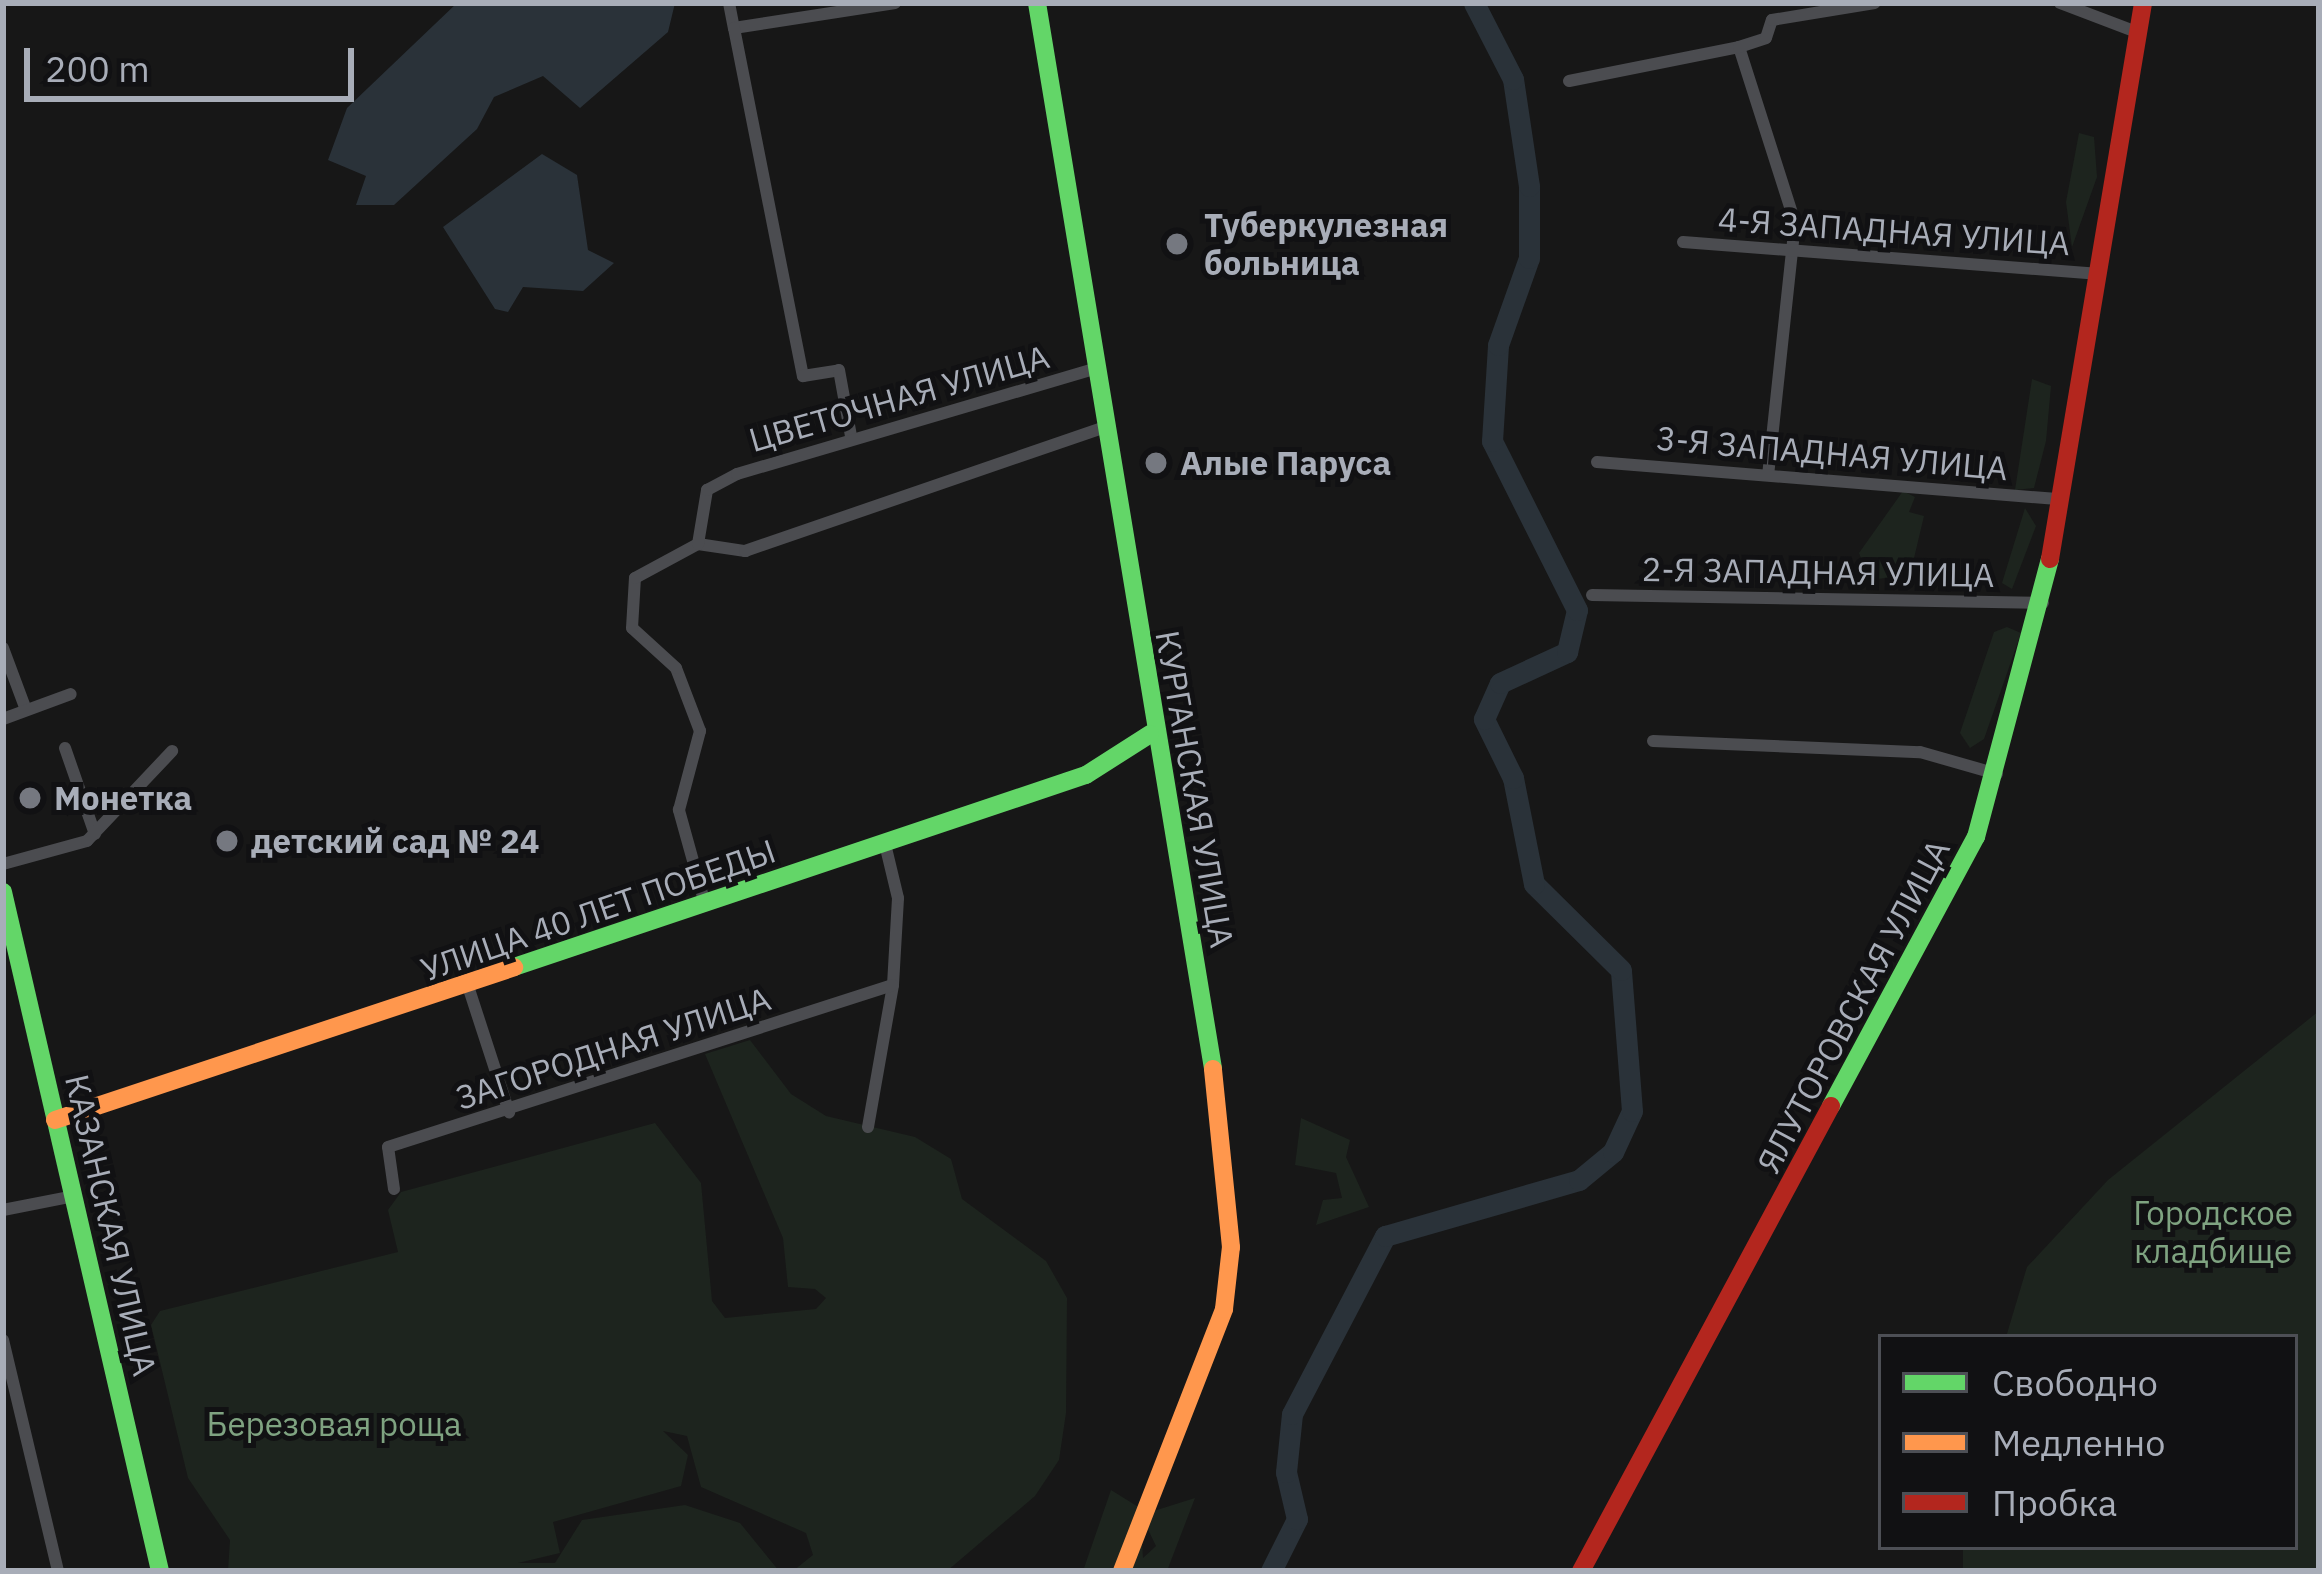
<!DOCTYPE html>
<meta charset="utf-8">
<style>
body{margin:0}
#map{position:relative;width:2322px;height:1574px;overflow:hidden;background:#171717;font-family:"IBM Plex Sans",sans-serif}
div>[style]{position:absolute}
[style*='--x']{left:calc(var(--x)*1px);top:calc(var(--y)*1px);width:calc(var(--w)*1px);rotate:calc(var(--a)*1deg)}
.green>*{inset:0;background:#1d241e}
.water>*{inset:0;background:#2a3239}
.river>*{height:21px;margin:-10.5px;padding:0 10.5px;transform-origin:10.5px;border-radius:10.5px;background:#2a3239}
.street>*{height:12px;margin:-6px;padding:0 6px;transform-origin:6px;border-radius:6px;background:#4b4c50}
.fast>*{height:18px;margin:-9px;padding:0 9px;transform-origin:9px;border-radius:9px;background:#63d668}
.slow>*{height:18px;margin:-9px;padding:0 9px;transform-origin:9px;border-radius:9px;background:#ff974d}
.jam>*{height:18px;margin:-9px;padding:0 9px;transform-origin:9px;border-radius:9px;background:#b3261e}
.dots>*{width:33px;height:33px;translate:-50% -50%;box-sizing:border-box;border:6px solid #111113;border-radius:50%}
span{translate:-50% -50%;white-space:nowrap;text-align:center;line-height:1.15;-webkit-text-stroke:10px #111113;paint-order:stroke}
.poi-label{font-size:33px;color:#a8adb8;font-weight:700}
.left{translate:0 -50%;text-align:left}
.street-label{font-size:33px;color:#a8adb8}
.park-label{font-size:33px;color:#7fa381}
.frame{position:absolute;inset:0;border:6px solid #a8adb8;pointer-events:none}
.legend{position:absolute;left:1878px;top:1334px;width:420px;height:216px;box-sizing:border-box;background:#111113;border:3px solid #4d4f55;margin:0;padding:15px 21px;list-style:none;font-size:36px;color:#a8adb8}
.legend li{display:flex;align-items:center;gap:24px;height:60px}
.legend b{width:60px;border:3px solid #4d4f55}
.scale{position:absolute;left:24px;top:48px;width:330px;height:54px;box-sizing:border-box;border:6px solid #a8adb8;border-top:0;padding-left:15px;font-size:36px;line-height:42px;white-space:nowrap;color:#a8adb8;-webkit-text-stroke:9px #111113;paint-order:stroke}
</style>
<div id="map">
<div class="green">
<div style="clip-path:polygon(2079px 133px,2094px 137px,2097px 177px,2072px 247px,2066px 202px)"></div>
<div style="clip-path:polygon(2032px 379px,2051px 386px,2046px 441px,2034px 488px,2015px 490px)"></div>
<div style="clip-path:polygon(1903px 491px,1915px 497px,1909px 512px,1924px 516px,1910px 575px,1869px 580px,1859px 553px)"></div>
<div style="clip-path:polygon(2025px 508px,2036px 526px,2012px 589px,2002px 583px)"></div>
<div style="clip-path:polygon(2007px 627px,2021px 633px,1984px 739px,1970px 748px,1960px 733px,1994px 632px)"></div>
<div style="clip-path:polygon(2319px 1011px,2319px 1571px,1963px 1571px,1963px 1547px,2295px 1547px,2295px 1337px,2006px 1337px,2027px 1267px,2108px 1180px)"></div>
<div style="clip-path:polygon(750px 1040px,791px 1094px,826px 1116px,915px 1137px,951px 1159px,962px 1199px,1046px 1261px,1067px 1298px,1066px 1413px,1059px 1460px,1035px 1496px,947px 1571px,793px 1571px,813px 1555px,806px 1533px,701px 1487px,687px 1436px,663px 1431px,688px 1455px,681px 1486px,553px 1522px,560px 1553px,518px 1563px,555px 1563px,582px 1520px,685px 1505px,740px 1523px,779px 1571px,228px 1571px,230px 1540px,188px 1478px,151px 1325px,160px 1311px,398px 1252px,388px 1210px,401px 1192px,655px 1123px,701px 1183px,712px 1301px,725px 1318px,816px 1309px,826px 1298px,815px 1289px,788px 1287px,783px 1238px,705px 1054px)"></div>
<div style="clip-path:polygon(1301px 1118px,1350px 1140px,1346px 1157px,1369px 1207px,1316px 1225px,1323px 1200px,1342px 1198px,1336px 1173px,1295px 1165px)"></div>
<div style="clip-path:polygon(1111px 1490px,1140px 1508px,1143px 1558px,1156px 1546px,1141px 1515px,1195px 1498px,1167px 1571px,1083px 1571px)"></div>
</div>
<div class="water">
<div style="clip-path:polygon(457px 3px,675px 3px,668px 32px,580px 108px,543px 76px,494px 97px,477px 129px,394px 205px,356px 205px,366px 176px,328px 160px,347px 108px)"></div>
<div style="clip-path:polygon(542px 154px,577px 175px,588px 250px,614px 263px,583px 291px,523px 287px,508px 312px,495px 309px,443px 227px)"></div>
</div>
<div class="river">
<div style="--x:1271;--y:1571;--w:58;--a:-63.4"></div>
<div style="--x:1297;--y:1519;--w:48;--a:-103.2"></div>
<div style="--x:1286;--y:1472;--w:58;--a:-84.1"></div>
<div style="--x:1292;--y:1414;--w:201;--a:-62.4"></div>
<div style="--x:1385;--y:1236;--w:202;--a:-16.1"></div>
<div style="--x:1579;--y:1180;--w:44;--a:-39.5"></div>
<div style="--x:1613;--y:1152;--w:45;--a:-65.1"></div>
<div style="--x:1632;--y:1111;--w:141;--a:-94.5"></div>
<div style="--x:1621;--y:970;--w:122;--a:-135.3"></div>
<div style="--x:1534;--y:884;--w:108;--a:-101.2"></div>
<div style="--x:1513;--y:778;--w:66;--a:-116.2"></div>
<div style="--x:1484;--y:719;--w:39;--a:-66"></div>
<div style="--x:1500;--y:683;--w:74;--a:-24.8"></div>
<div style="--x:1567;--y:652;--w:43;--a:-76.6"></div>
<div style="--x:1577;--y:610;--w:189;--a:-116.7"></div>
<div style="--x:1492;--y:441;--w:96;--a:-86.4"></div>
<div style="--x:1498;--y:345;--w:92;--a:-70.4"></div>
<div style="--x:1529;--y:258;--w:72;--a:-90"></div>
<div style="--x:1529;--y:186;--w:108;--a:-98.5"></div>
<div style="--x:1513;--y:79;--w:85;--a:-117.2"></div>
</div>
<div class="street">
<div style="--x:729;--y:3;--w:25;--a:79"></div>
<div style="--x:734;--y:28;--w:163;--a:-8.8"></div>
<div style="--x:2060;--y:3;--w:85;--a:20.8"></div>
<div style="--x:734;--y:28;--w:355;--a:78.8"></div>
<div style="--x:803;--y:376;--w:36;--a:-9"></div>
<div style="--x:839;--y:370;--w:67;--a:79.7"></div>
<div style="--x:1739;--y:47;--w:185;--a:72.3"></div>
<div style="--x:1795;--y:223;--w:252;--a:96.1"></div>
<div style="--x:1569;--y:81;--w:173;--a:-11.3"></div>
<div style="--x:1739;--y:47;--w:28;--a:-18"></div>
<div style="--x:1766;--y:38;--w:19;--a:-72"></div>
<div style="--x:1772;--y:20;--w:104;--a:-9.4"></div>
<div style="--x:1683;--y:242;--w:418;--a:4.4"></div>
<div style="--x:1597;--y:462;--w:465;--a:4.6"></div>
<div style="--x:698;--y:544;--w:48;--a:8.5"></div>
<div style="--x:745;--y:551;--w:381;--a:-19"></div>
<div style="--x:1592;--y:595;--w:451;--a:1"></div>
<div style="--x:3;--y:648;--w:66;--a:69.6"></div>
<div style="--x:3;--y:719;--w:72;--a:-20.2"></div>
<div style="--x:1653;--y:741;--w:267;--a:2.4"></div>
<div style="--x:1920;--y:752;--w:80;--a:15.9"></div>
<div style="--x:65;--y:748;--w:91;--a:70.8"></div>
<div style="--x:3;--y:864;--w:87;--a:-15.3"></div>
<div style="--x:87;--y:841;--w:124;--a:-46.6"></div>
<div style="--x:705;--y:904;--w:98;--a:-105.5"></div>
<div style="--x:679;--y:810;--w:82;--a:-75.1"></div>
<div style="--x:700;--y:731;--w:67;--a:-110.9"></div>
<div style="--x:676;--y:668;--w:59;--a:-137.7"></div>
<div style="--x:632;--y:628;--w:50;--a:-86.6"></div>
<div style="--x:635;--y:578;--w:72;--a:-28.4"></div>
<div style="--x:698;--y:544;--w:55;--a:-80.5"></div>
<div style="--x:707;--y:490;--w:34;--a:-28"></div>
<div style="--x:737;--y:474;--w:372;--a:-16.4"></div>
<div style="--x:468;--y:986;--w:133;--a:72"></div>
<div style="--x:868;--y:1127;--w:144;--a:-80"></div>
<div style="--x:893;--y:985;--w:87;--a:-86.7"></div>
<div style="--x:898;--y:898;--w:56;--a:-103.5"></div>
<div style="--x:394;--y:1189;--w:42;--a:-98.1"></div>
<div style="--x:388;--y:1147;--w:530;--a:-17.79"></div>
<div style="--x:3;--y:1210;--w:72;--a:-11.2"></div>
<div style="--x:3;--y:1340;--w:237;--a:76.6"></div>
</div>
<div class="fast">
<div style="--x:1037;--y:3;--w:1080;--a:80.62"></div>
<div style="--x:3;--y:892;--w:697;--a:76.98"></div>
<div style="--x:514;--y:967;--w:603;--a:-18.56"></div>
<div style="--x:1086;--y:775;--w:76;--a:-32.6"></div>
<div style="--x:1831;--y:1106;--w:306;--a:-61.7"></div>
<div style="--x:1976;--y:837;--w:288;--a:-75.1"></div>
</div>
<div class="slow">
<div style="--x:55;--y:1120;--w:484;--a:-18.4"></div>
<div style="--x:1122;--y:1571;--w:281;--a:-68.7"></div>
<div style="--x:1224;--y:1309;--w:62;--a:-83.6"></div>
<div style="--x:1231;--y:1247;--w:179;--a:-95.8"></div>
</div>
<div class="jam">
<div style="--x:2050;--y:559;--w:564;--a:-80.5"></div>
<div style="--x:1581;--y:1571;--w:528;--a:-61.74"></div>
</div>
<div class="dots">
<div style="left:1177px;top:244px;background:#757880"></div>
<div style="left:1156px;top:463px;background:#757880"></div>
<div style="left:30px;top:798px;background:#757880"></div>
<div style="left:227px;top:841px;background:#757880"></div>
</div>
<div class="poi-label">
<span class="left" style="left:1204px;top:244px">Туберкулезная<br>больница</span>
<span class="left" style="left:1180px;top:463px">Алые Паруса</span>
<span class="left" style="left:54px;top:798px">Монетка</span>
<span class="left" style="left:251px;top:841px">детский сад № 24</span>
</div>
<div class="street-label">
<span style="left:1894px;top:231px;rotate:4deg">4-Я ЗАПАДНАЯ УЛИЦА</span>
<span style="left:899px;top:398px;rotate:-16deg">ЦВЕТОЧНАЯ УЛИЦА</span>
<span style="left:1832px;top:453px;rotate:5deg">3-Я ЗАПАДНАЯ УЛИЦА</span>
<span style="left:1818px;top:572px;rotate:1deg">2-Я ЗАПАДНАЯ УЛИЦА</span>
<span style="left:1195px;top:789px;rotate:80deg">КУРГАНСКАЯ УЛИЦА</span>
<span style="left:598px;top:910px;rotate:-19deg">УЛИЦА 40 ЛЕТ ПОБЕДЫ</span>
<span style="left:1853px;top:1006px;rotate:-62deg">ЯЛУТОРОВСКАЯ УЛИЦА</span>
<span style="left:613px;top:1048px;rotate:-18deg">ЗАГОРОДНАЯ УЛИЦА</span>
<span style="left:111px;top:1225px;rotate:77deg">КАЗАНСКАЯ УЛИЦА</span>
</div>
<div class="park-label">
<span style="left:2213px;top:1232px">Городское<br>кладбище</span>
<span style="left:334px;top:1424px">Березовая роща</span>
</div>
<div class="frame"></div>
<ul class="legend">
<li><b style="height:15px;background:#63d668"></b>Свободно</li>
<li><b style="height:15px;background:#ff974d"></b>Медленно</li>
<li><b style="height:15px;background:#b3261e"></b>Пробка</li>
</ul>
<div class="scale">200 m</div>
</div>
